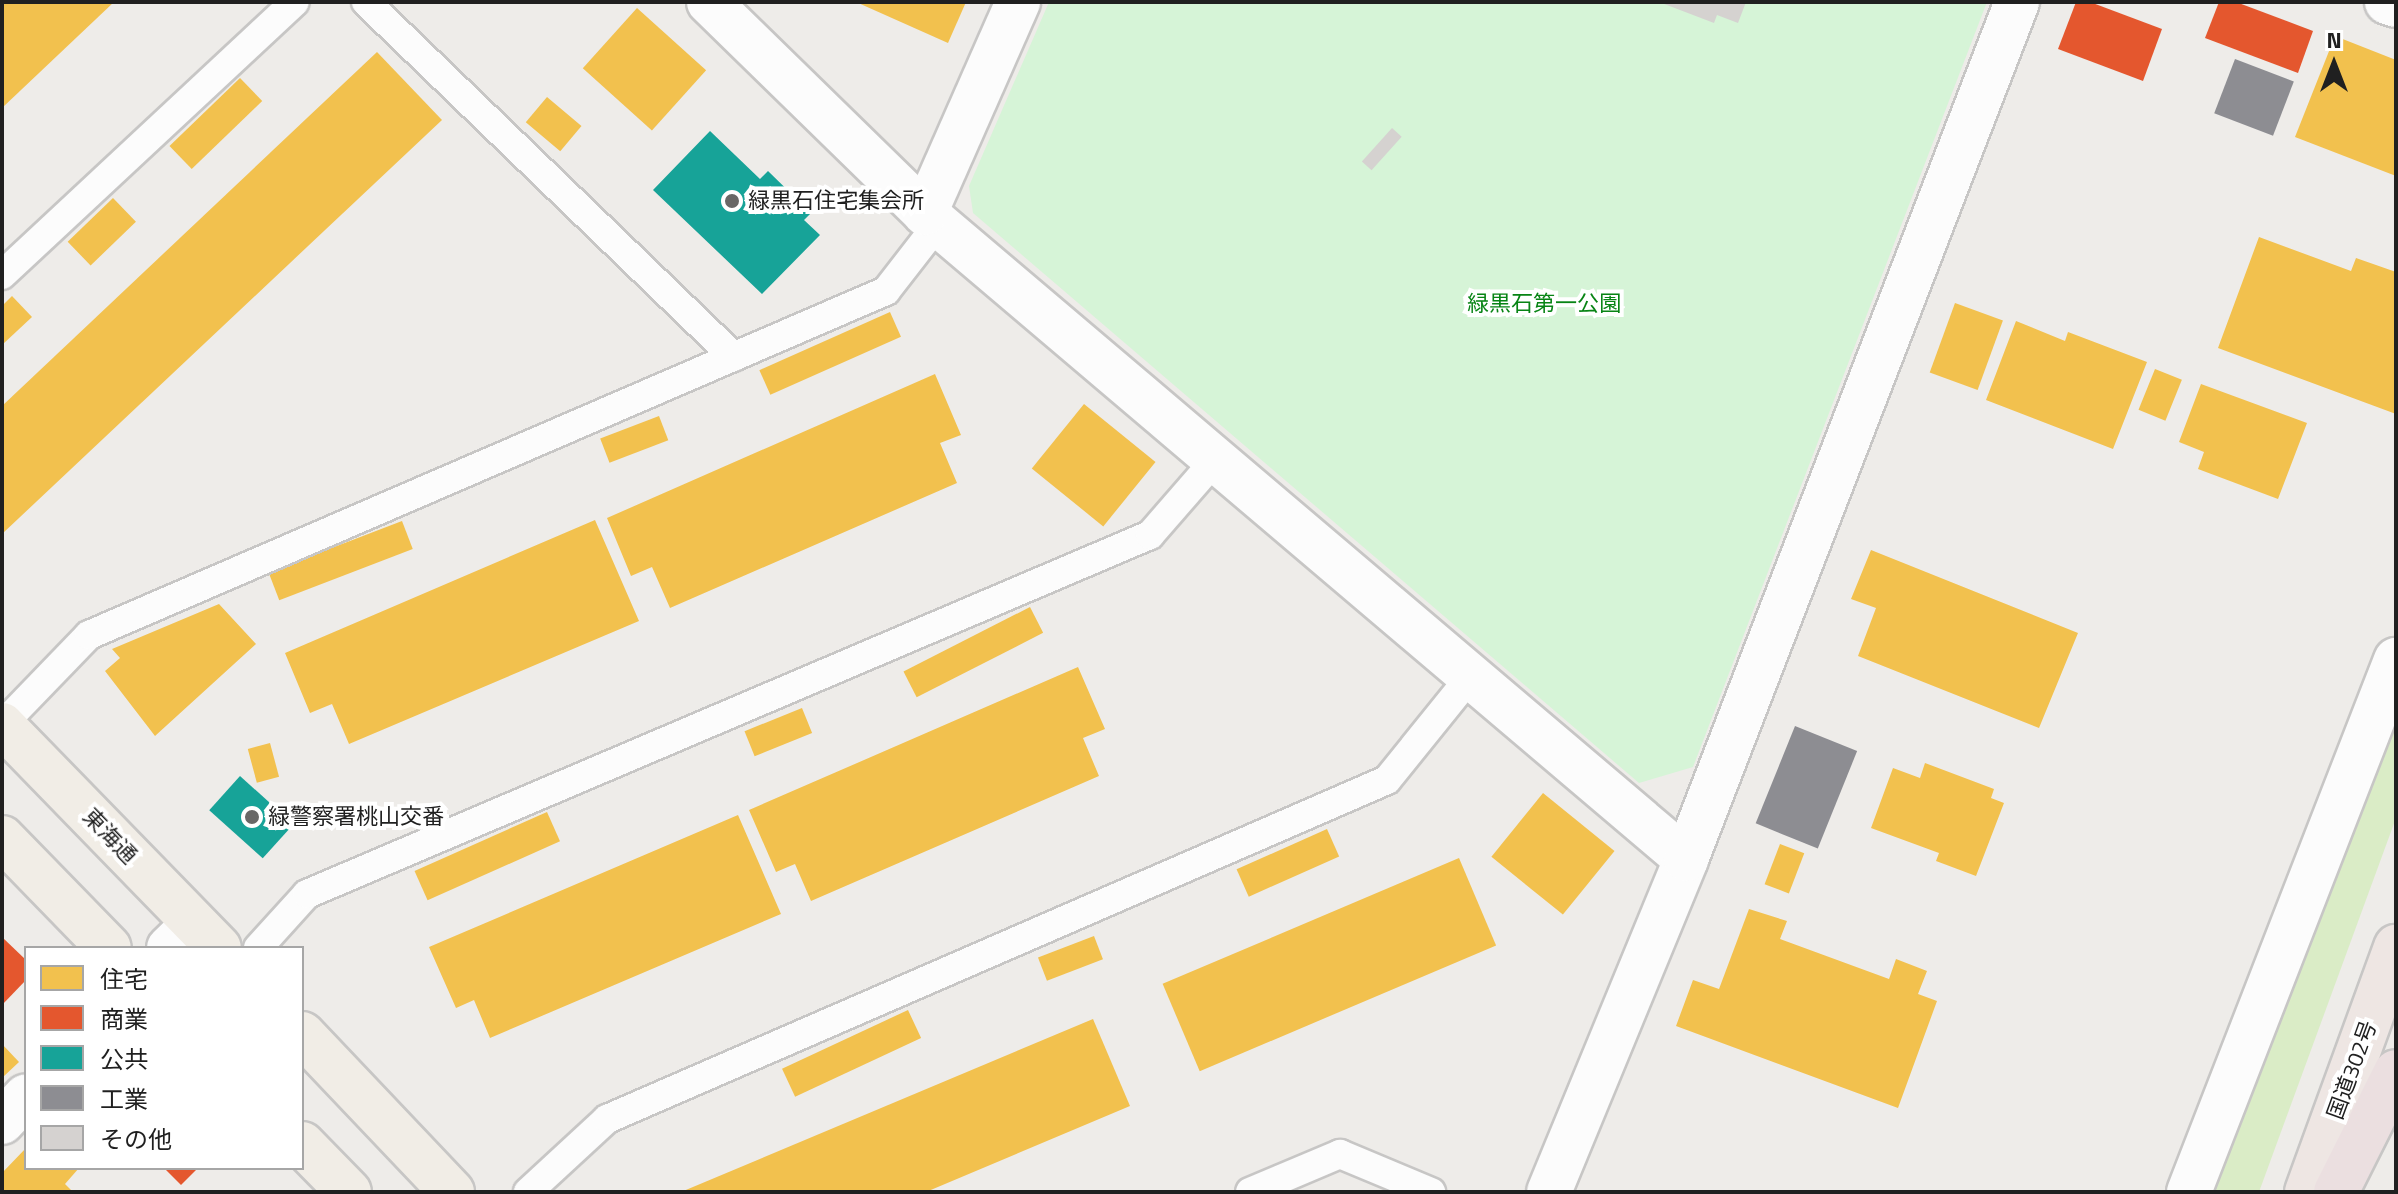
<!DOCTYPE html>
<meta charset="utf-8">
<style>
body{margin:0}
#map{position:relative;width:2398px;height:1194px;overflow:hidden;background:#eeece9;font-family:"Titillium Web","Noto Sans JP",sans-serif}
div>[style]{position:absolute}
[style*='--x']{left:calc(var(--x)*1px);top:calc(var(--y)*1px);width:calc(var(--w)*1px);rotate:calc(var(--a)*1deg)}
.grass>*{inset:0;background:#daecc6}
.park>*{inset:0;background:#d6f4d7}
.homes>*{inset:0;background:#f2c14e;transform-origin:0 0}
.shops>*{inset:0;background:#e4572e}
.public>*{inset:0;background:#17a398;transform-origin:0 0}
.industry>*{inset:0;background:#8d8d92;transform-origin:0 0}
.building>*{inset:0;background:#d5d2d0;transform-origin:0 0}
.roads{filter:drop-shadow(2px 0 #c7c6c5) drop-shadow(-2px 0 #c7c6c5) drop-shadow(0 2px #c7c6c5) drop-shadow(0 -2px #c7c6c5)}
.service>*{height:28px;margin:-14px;padding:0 14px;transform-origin:14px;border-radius:14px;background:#fcfcfc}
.minor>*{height:44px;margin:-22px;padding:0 22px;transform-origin:22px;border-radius:22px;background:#fcfcfc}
.primary>*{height:44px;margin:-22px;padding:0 22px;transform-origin:22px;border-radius:22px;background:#f1ede6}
.trunk>*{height:44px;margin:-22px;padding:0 22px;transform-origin:22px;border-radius:22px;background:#eee6e3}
.motorway>*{height:44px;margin:-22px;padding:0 22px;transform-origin:22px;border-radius:22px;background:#ebdfe0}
.dots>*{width:22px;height:22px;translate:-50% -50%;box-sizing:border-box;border:4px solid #fff;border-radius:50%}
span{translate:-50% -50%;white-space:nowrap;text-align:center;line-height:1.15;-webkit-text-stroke:8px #fff;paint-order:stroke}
.poi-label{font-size:22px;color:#202020}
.left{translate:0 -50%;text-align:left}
.park-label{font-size:22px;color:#088415}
.street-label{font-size:22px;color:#202020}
.frame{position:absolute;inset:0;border:4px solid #202020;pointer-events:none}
.legend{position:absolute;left:24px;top:946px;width:280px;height:224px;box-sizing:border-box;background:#fff;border:2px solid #a6a6a6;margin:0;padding:10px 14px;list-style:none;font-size:24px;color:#202020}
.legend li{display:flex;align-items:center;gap:16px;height:40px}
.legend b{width:40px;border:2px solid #a6a6a6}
.north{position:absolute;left:2294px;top:24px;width:80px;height:80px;-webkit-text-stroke:6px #fff;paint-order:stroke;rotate:0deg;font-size:22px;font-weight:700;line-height:32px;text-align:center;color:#202020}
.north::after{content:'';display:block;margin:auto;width:28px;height:36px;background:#202020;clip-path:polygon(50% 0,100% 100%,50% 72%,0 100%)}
</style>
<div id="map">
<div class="grass">
<div style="clip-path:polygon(2396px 709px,2396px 818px,2259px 1192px,2206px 1192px)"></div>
</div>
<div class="park">
<div style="clip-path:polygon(1049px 2px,1987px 2px,1693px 767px,1639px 783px,973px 213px,969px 186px)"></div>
</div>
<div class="homes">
<div style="clip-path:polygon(2px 2px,114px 2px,2px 108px)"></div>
<div style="clip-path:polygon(856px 2px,966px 2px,948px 43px)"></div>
<div style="left:637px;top:8px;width:93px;height:81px;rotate:42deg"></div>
<div style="clip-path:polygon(2335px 36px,2396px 60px,2396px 176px,2295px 137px)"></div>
<div style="clip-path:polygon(377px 52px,442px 120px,2px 534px,2px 406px)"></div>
<div style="left:240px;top:78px;width:32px;height:98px;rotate:46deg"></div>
<div style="left:547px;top:97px;width:45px;height:33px;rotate:40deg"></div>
<div style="left:113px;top:198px;width:33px;height:63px;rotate:46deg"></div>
<div style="clip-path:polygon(2259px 237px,2351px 271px,2356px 258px,2396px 272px,2396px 414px,2218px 348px)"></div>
<div style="clip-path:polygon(12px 296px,32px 317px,2px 345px,2px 306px)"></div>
<div style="left:1955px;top:303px;width:51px;height:74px;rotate:20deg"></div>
<div style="left:890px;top:312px;width:27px;height:143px;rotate:66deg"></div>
<div style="clip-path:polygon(2016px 321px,2065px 341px,2068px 332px,2147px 362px,2113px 449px,1986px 400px)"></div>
<div style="left:2155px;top:369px;width:29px;height:44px;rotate:22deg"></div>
<div style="clip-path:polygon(935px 374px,961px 435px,940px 443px,957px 483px,670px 608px,652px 567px,631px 576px,607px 518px)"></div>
<div style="clip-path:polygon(2201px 384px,2307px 423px,2278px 499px,2198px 469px,2204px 452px,2179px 442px)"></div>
<div style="left:1084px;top:404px;width:92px;height:83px;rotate:39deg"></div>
<div style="left:659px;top:416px;width:26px;height:63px;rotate:69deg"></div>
<div style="clip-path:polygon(595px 520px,639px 621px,349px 744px,332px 704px,310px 713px,285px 653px)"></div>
<div style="left:402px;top:521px;width:30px;height:143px;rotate:69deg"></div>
<div style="clip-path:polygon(1871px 550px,2078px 633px,2039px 728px,1858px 656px,1876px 608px,1851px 599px)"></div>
<div style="clip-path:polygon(219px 604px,256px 644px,155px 736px,105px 671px,120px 658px,112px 649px)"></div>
<div style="left:1030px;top:607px;width:29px;height:142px;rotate:63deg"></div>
<div style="clip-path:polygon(1078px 667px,1105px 729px,1083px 738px,1099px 776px,811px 901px,795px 864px,776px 872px,749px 810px)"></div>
<div style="left:802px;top:708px;width:27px;height:62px;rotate:68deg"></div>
<div style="left:270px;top:743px;width:35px;height:23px;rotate:75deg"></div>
<div style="clip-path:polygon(1925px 763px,1994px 789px,1991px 798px,2004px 803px,1976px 876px,1936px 861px,1939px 853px,1871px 828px,1893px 768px,1920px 778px)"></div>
<div style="left:1543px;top:793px;width:92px;height:82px;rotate:39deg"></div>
<div style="left:547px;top:812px;width:32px;height:145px;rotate:66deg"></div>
<div style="clip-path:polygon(738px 815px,781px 914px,490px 1038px,474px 1000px,456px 1008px,429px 947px)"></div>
<div style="left:1327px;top:829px;width:30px;height:99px;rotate:66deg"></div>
<div style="left:1780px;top:844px;width:26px;height:43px;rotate:21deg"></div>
<div style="left:1459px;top:858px;width:95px;height:322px;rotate:67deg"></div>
<div style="clip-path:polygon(1749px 909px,1787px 921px,1780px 939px,1889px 979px,1896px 959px,1927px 971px,1918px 994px,1937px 1001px,1898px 1108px,1676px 1026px,1693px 980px,1719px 989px)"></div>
<div style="left:1094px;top:936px;width:25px;height:60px;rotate:69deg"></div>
<div style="left:908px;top:1010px;width:31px;height:139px;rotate:65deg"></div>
<div style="clip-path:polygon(1093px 1019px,1130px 1106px,926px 1192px,681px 1192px)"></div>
<div style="clip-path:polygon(2px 1044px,19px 1062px,2px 1078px)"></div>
<div style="clip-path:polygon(26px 1148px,26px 1168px,79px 1168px,65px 1184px,73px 1192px,2px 1192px,2px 1173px)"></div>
</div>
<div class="shops">
<div style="clip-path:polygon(2076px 2px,2090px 2px,2162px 29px,2143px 81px,2058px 49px)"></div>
<div style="clip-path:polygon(2219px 2px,2236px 2px,2313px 31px,2298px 73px,2205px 38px)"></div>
<div style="clip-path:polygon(2px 937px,26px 960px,26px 980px,2px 1005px)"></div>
<div style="clip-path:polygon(164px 1168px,198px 1168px,181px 1185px)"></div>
</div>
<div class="public">
<div style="clip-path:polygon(710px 131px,760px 179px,768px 171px,811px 213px,804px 220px,820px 235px,762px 294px,653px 190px)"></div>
<div style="left:240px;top:776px;width:72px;height:46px;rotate:42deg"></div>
</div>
<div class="industry">
<div style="left:2235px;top:59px;width:63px;height:58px;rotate:21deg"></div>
<div style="left:1795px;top:726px;width:67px;height:105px;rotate:22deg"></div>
</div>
<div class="building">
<div style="clip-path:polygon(1659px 2px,1746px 2px,1738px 23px,1717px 15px,1714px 23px)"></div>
<div style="left:1392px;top:128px;width:13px;height:45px;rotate:42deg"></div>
</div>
<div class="roads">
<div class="service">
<div style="--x:366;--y:2;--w:511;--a:43.97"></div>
<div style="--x:2;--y:275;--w:400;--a:-43"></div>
<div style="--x:2;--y:725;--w:125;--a:-46"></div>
<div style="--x:89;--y:635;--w:868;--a:-23.35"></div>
<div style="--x:886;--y:291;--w:85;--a:-52.2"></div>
<div style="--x:258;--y:948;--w:73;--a:-47.8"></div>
<div style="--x:307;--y:894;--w:916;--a:-23.07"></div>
<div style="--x:1150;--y:535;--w:101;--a:-49"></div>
<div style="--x:528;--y:1192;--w:108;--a:-42.7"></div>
<div style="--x:607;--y:1119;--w:850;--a:-23.49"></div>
<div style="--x:1387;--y:780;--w:134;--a:-51.1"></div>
<div style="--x:1250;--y:1192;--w:98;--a:-22.9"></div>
<div style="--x:1340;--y:1154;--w:99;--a:22.7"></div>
</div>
<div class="minor">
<div style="--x:709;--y:2;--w:302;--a:44.3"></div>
<div style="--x:925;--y:213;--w:998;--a:40.33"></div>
<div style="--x:2387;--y:2;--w:9;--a:18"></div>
<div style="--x:925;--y:213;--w:231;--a:-66.2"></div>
<div style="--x:169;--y:948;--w:35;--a:-44"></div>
<div style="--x:2;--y:1122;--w:35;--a:-47"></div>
<div style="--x:1549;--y:1192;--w:360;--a:-67.6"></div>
<div style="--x:1686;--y:859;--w:919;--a:-68.88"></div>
<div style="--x:2189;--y:1192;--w:571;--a:-68.74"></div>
</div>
<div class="primary">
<div style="--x:2;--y:725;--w:311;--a:45.8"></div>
<div style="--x:2;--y:838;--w:153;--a:45.8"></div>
<div style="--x:302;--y:1034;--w:218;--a:46.5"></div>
<div style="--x:302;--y:1144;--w:67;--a:45.6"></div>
</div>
<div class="trunk">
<div style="--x:2307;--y:1192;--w:261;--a:-70"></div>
</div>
<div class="motorway">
<div style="--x:2336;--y:1192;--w:134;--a:-63.4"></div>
</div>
</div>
<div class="dots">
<div style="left:732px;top:201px;background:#686766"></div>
<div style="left:252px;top:817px;background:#686766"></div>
</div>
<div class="poi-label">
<span class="left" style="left:748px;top:201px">緑黒石住宅集会所</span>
<span class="left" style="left:268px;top:817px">緑警察署桃山交番</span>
</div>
<div class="park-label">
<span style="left:1544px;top:304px">緑黒石第一公園</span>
</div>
<div class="street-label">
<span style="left:110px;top:836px;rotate:46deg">東海通</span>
<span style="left:2352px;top:1070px;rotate:-70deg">国道302号</span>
</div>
<div class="frame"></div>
<ul class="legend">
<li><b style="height:22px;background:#f2c14e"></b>住宅</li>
<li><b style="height:22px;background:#e4572e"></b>商業</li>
<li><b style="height:22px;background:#17a398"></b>公共</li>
<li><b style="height:22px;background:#8d8d92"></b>工業</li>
<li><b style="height:22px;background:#d5d2d0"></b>その他</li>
</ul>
<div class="north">N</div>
</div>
